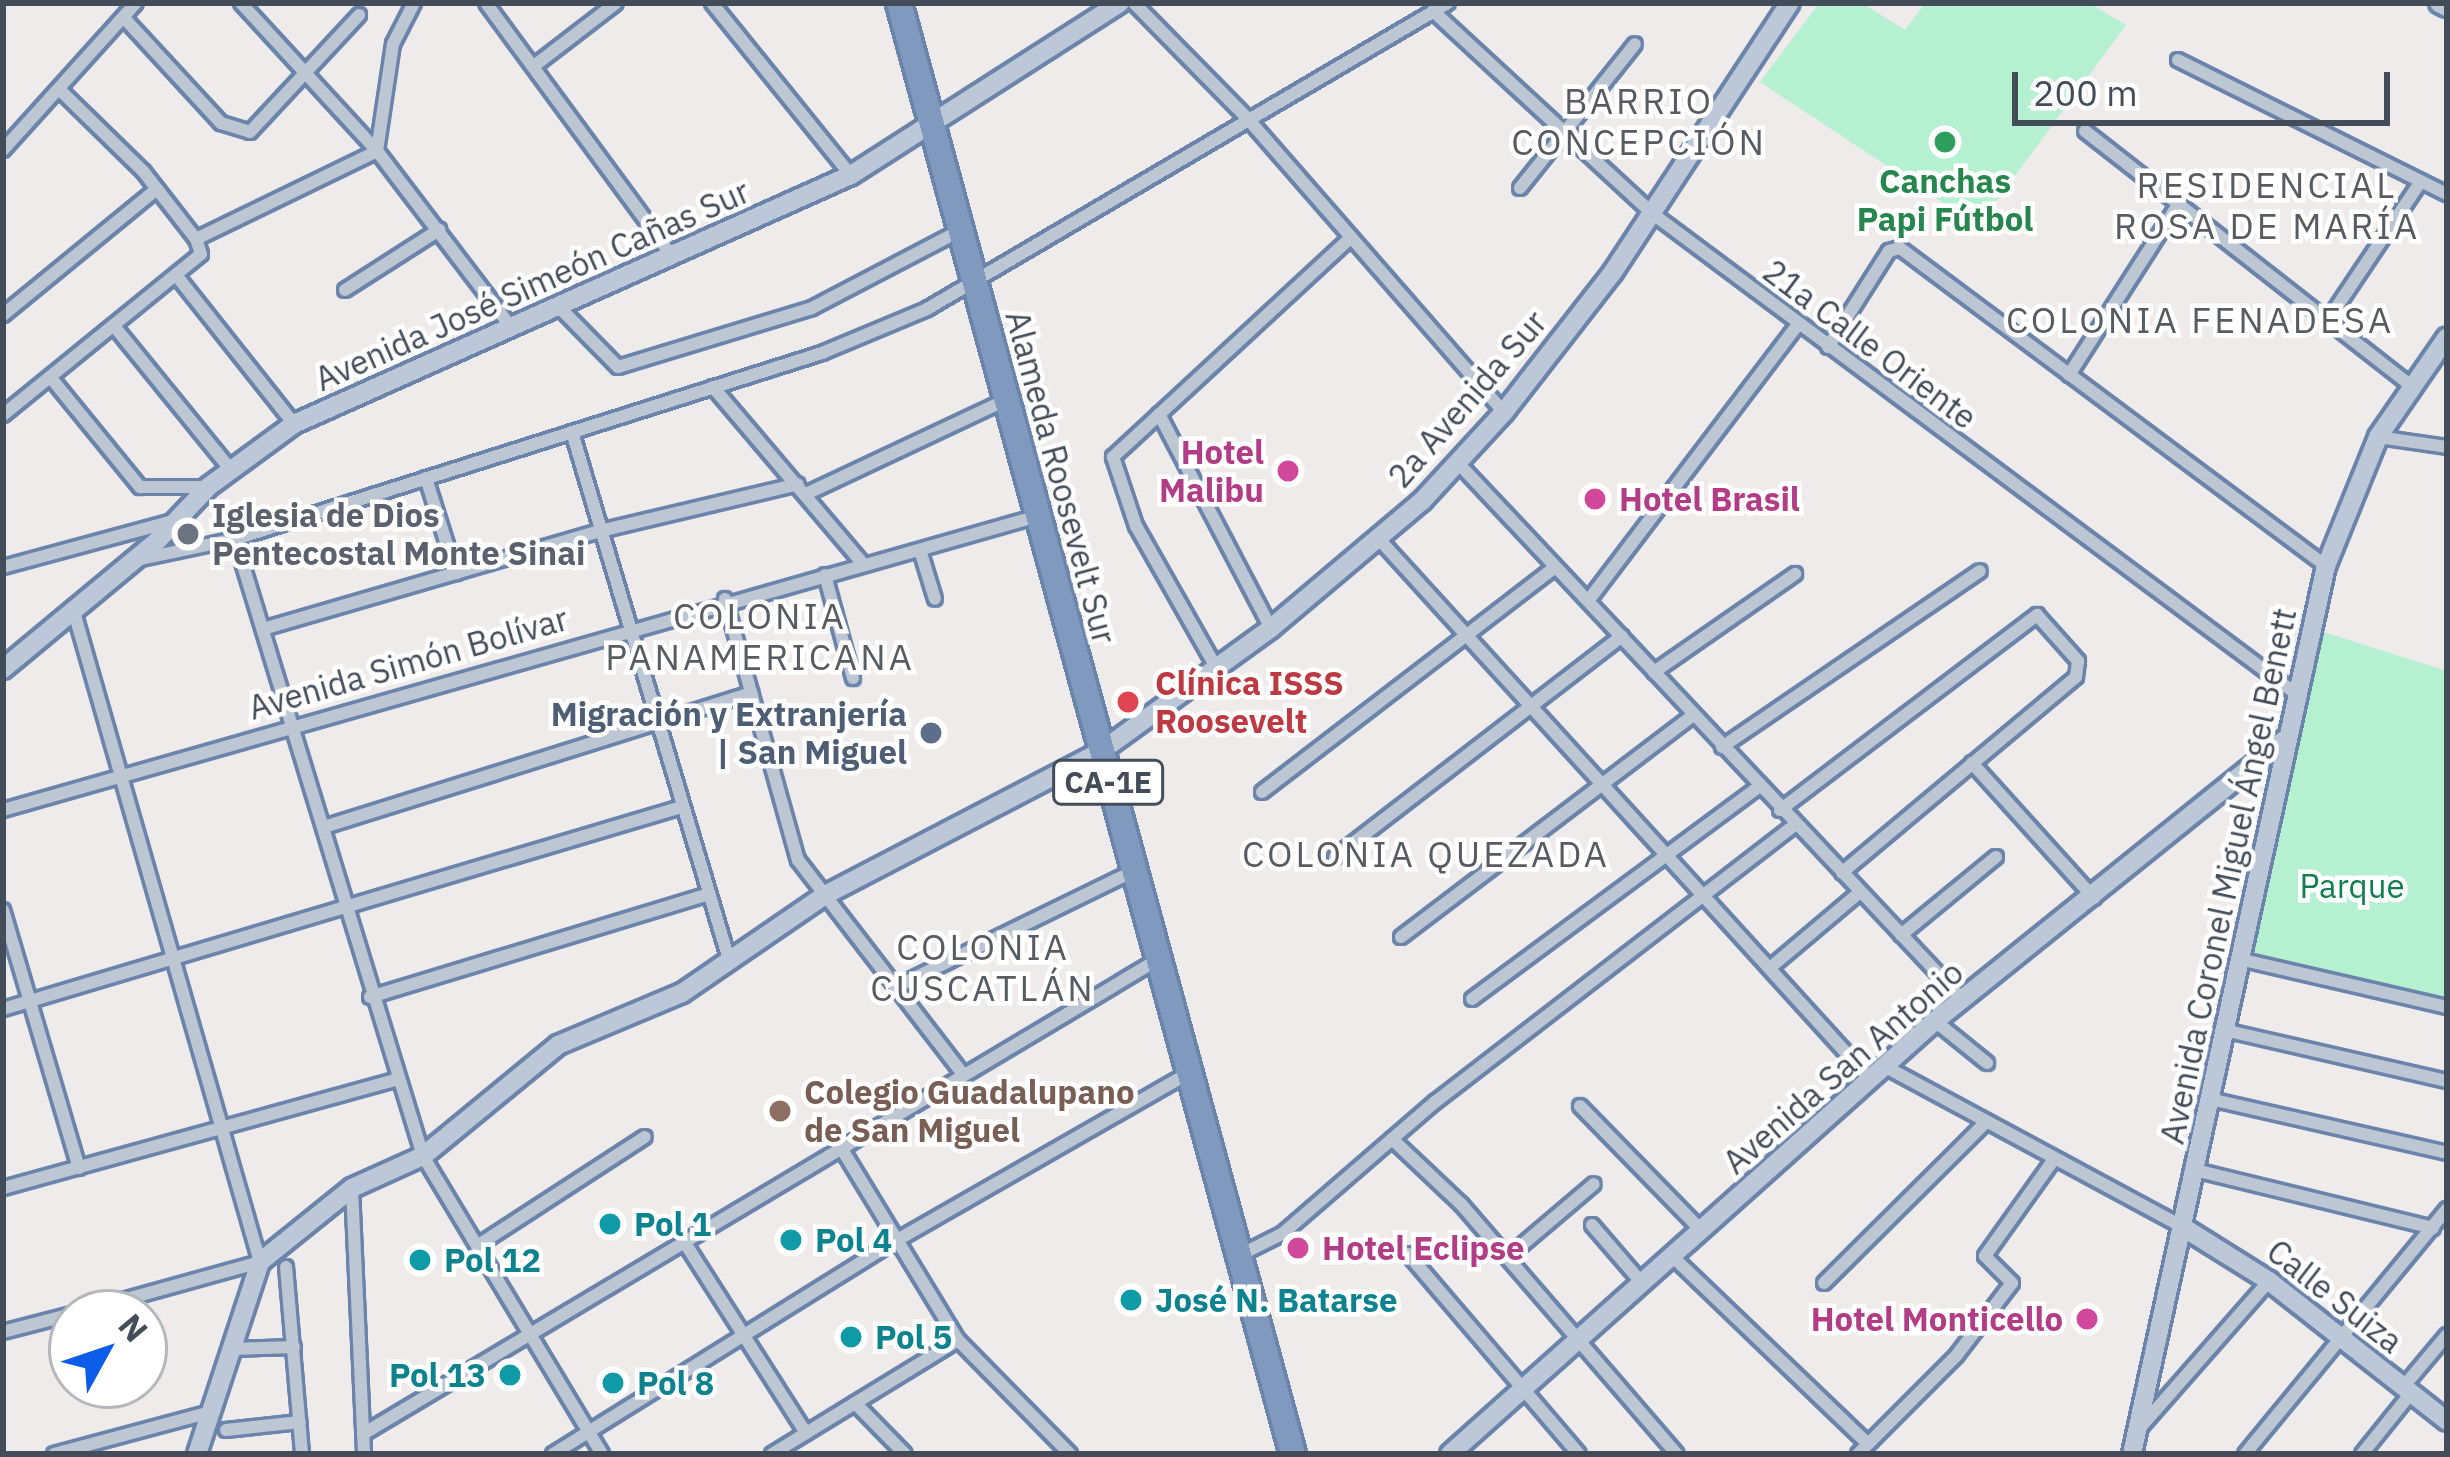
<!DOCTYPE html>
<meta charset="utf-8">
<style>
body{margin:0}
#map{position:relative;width:2450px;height:1457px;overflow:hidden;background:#efebeb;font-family:"IBM Plex Sans",sans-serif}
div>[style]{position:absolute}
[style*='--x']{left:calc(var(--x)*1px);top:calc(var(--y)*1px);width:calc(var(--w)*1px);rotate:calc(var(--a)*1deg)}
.green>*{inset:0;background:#b5f1d0}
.roads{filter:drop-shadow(3px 0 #6a84ab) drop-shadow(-3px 0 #6a84ab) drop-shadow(0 3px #6a84ab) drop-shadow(0 -3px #6a84ab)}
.street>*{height:12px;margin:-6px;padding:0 6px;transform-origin:6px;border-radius:6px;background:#bdc7d3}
.secondary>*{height:18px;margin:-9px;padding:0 9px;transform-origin:9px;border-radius:9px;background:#bcc7d7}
.highway>*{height:24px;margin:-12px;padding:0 12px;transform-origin:12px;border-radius:12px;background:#7f99bf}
.dots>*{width:33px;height:33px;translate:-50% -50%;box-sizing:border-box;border:6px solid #fff;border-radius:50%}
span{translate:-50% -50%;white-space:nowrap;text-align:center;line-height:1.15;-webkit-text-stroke:9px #fff;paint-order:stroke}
.shield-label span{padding:3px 9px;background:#fff;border:3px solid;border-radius:9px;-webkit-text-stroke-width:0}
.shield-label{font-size:30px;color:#434d5a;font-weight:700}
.leisure-label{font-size:33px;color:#27864d;font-weight:700}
.street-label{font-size:33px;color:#434d5a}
.hotel-label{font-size:33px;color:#b23c85;font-weight:700}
.right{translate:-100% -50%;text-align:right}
.left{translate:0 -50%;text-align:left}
.worship-label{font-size:33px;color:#5b616d;font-weight:700}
.health-label{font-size:33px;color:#be3a42;font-weight:700}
.service-label{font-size:33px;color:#4e5e75;font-weight:700}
.park-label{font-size:33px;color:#0f7f4f}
.education-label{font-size:33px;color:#785e54;font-weight:700}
.culture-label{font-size:33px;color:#0d838f;font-weight:700}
.neighbourhood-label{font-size:36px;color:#585b61;letter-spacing:3px}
.frame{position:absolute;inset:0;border:6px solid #434d5a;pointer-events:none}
.north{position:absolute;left:48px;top:1289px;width:120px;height:120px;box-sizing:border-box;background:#fff;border:3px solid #b4b8bd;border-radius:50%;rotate:50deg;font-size:33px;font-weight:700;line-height:48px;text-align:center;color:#434d5a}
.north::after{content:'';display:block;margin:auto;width:42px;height:54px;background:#0b5ce8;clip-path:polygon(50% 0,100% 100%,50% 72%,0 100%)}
.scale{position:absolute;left:2012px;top:72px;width:378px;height:54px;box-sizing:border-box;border:6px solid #434d5a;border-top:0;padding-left:15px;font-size:36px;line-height:42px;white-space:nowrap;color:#434d5a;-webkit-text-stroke:9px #fff;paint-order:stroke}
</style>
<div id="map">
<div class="green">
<div style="clip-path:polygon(1819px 3px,1862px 3px,1905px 30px,1925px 3px,2089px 3px,2126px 25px,1978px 226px,1760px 82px)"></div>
<div style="clip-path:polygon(2311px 628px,2447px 671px,2447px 1007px,2239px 959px)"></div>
</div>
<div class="roads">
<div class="street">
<div style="--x:241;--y:3;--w:201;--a:47.4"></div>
<div style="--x:377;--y:151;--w:216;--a:52.7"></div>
<div style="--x:486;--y:3;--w:314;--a:53.7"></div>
<div style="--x:712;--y:3;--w:221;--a:51.1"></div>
<div style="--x:1134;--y:3;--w:163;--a:45.5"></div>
<div style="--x:1248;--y:119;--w:389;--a:48.9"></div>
<div style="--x:1433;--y:11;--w:299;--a:42.7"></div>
<div style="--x:1653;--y:214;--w:801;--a:36.73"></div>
<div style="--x:125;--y:19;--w:142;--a:47.3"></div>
<div style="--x:221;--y:123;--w:30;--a:17"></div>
<div style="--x:250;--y:132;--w:160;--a:-47"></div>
<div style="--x:2178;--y:60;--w:301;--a:26.5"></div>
<div style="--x:534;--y:66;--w:103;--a:-37.5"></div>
<div style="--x:62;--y:92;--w:113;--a:44.3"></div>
<div style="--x:143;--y:171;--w:86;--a:52.1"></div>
<div style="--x:2085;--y:131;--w:414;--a:38"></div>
<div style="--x:3;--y:150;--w:198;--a:-47.9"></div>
<div style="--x:1520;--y:188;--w:184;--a:-51.4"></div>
<div style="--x:176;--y:275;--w:190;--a:51.6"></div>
<div style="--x:345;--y:290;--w:112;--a:-32.6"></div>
<div style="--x:557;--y:305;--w:87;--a:45.5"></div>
<div style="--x:618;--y:367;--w:203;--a:-16.9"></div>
<div style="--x:812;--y:308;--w:168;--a:-27.6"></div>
<div style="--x:3;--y:315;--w:199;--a:-39.3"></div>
<div style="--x:2328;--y:320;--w:167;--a:-56.2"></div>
<div style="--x:114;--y:326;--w:186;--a:50.9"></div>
<div style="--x:1828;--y:347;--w:114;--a:-57.6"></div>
<div style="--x:1889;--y:251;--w:11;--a:-15"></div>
<div style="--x:1900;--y:248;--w:532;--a:36.74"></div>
<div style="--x:2069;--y:375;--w:204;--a:-57.4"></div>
<div style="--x:51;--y:378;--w:141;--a:50.8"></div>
<div style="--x:140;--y:487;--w:68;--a:0"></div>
<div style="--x:713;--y:387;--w:233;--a:49.7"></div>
<div style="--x:1159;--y:414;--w:242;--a:62.4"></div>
<div style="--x:3;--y:415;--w:255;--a:-39.1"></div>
<div style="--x:201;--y:254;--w:16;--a:-108"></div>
<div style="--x:196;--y:239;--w:201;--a:-25.9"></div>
<div style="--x:377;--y:151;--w:108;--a:-81.5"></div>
<div style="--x:393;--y:44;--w:46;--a:-62.9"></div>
<div style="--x:572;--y:432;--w:554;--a:73.43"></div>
<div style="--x:2378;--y:437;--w:70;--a:8.2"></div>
<div style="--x:1459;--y:464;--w:734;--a:46.77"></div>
<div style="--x:426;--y:478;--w:100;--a:72.5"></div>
<div style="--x:806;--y:494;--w:221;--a:-25.2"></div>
<div style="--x:1378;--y:538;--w:731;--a:47.72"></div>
<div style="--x:235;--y:539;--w:645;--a:73.05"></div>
<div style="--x:423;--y:1156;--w:348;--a:59"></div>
<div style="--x:920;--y:550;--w:51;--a:73"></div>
<div style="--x:141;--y:559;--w:96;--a:-12"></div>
<div style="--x:235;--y:539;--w:616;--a:-17.58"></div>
<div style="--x:822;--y:353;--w:114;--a:-22.7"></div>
<div style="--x:927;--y:309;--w:604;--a:-30.43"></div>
<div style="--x:3;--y:567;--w:176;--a:-15.1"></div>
<div style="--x:825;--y:575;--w:107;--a:74.8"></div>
<div style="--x:725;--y:599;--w:271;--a:74.4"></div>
<div style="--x:798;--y:860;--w:270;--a:52.4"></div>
<div style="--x:1588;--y:601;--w:348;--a:-52.8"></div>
<div style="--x:74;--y:612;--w:676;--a:74.03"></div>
<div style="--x:260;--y:1262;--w:191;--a:164.5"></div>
<div style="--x:266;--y:628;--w:352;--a:-16.2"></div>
<div style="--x:604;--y:530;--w:199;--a:-13.3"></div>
<div style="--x:1217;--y:669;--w:164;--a:-119.5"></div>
<div style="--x:1136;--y:526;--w:73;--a:-108.4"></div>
<div style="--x:1113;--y:457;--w:323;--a:-42.7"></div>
<div style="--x:1654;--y:672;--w:172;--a:-34.8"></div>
<div style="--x:1722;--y:747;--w:312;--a:-34.3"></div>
<div style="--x:1972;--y:763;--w:182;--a:47.9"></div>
<div style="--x:1262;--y:792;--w:369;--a:-37.5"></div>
<div style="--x:3;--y:810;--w:1076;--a:-15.86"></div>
<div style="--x:1780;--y:810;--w:323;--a:-37.2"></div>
<div style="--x:2037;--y:615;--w:62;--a:48.3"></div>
<div style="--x:2078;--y:661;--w:16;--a:97"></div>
<div style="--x:2076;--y:677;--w:305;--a:140.1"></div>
<div style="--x:324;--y:827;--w:448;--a:-17.4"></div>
<div style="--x:1335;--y:857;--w:362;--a:-37.6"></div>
<div style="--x:3;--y:910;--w:269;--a:73.6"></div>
<div style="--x:1901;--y:935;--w:123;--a:-39.4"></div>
<div style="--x:1401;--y:937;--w:365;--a:-37.2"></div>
<div style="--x:2239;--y:959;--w:213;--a:13"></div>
<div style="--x:1771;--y:967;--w:116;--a:-40.1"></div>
<div style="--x:898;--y:986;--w:263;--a:-26"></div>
<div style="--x:370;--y:997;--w:350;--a:-16.9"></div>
<div style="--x:1472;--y:999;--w:356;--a:-36.5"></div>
<div style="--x:3;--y:1009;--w:707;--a:-16.59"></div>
<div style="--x:1935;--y:1021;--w:67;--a:38.9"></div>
<div style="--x:2224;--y:1030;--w:229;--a:12.9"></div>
<div style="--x:1884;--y:1066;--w:337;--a:28.3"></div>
<div style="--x:2210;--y:1099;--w:243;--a:12.8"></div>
<div style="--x:1580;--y:1106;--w:175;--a:45.7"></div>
<div style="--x:1392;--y:1139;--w:95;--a:43.3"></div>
<div style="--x:1461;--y:1204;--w:330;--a:49.2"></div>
<div style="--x:840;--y:1146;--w:227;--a:58.7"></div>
<div style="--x:958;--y:1340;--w:160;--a:45.5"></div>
<div style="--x:2195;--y:1170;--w:245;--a:13.7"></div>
<div style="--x:3;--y:1188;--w:408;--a:-15.4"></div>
<div style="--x:352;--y:1188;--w:266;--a:87.4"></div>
<div style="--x:1592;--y:1225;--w:78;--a:49.2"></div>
<div style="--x:683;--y:1240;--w:229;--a:57.5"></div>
<div style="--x:477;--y:1246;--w:200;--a:-33"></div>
<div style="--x:1408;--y:1254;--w:263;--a:49.5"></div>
<div style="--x:1240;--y:1255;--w:47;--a:-26.6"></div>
<div style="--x:1282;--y:1234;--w:202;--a:-40.8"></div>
<div style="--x:1435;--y:1102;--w:454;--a:-37.6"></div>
<div style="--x:1509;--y:1256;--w:111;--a:-40.3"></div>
<div style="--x:1673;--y:1257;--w:270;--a:43.8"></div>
<div style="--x:286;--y:1267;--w:188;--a:85.1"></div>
<div style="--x:1824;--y:1283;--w:228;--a:-44.8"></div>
<div style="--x:3;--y:1332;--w:71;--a:-14.6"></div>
<div style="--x:231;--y:1349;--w:63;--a:-1.8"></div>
<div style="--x:2404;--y:1386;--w:67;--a:-49.9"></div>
<div style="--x:855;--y:1403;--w:71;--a:45.6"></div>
<div style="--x:2139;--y:1429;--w:197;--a:-48.7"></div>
<div style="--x:226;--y:1430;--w:74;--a:-6.2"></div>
<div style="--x:363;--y:1434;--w:927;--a:-30.83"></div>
<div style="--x:54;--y:1454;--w:163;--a:-15"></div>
<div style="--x:553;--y:1454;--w:407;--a:-31.9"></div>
<div style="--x:899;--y:1239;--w:334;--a:-29.8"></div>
<div style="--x:772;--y:1454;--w:218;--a:-31.5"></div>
<div style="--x:1858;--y:1454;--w:139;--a:-45"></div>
<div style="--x:1956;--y:1356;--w:92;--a:-52.5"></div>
<div style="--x:2012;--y:1283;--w:38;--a:-135"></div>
<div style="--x:1985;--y:1256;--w:120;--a:-54.5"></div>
<div style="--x:2245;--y:1454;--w:318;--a:-50.5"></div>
<div style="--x:2362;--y:1454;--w:78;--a:-51.2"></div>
</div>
<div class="secondary">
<div style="--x:2439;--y:3;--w:9;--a:27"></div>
<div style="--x:3;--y:669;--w:200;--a:-39.7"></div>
<div style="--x:157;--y:541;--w:74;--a:-46.6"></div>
<div style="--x:208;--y:487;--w:107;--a:-36.2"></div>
<div style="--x:294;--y:424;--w:610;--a:-24.09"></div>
<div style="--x:851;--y:175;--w:319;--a:-32.6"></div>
<div style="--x:2181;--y:1226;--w:104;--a:32"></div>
<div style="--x:2269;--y:1281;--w:226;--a:38.2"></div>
<div style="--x:197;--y:1454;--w:202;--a:-71.8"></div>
<div style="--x:260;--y:1262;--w:118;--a:-38.8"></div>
<div style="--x:352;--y:1188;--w:78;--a:-24.3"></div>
<div style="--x:423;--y:1156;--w:175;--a:-39.4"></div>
<div style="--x:558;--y:1045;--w:134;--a:-22.8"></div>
<div style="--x:682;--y:993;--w:173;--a:-34.4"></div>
<div style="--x:825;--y:895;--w:310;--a:-27.5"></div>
<div style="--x:1100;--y:752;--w:211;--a:-35.9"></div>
<div style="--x:1271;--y:628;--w:197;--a:-40.1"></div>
<div style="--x:1422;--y:501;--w:121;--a:-47.3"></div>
<div style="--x:1504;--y:412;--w:177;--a:-52.1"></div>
<div style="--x:1613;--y:272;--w:322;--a:-56.7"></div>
<div style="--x:1450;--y:1454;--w:650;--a:-41.76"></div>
<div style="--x:1935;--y:1021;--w:450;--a:-38.8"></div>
<div style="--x:2132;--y:1454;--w:909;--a:-77.68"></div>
<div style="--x:2326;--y:566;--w:139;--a:-68"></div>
<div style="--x:2378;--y:437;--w:121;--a:-55.4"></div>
</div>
<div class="highway">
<div style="--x:899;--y:3;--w:1504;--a:74.81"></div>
</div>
</div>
<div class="dots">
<div style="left:1945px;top:142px;background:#2e9e5b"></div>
<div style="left:1288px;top:471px;background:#d1479c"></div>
<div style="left:1595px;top:499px;background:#d1479c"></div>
<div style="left:188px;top:534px;background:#6b7280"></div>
<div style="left:1128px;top:702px;background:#e0444e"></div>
<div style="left:931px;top:733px;background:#5c6f8a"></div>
<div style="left:780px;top:1111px;background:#8d6e63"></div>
<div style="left:610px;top:1224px;background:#0f9aa8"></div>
<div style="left:791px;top:1240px;background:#0f9aa8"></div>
<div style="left:1298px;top:1248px;background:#d1479c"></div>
<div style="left:420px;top:1260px;background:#0f9aa8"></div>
<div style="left:1131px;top:1300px;background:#0f9aa8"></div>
<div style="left:2087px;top:1319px;background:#d1479c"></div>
<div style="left:851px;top:1337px;background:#0f9aa8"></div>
<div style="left:510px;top:1375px;background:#0f9aa8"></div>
<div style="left:613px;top:1383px;background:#0f9aa8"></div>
</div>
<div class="shield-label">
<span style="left:1108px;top:782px">CA-1E</span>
</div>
<div class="leisure-label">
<span style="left:1945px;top:200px">Canchas<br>Papi Fútbol</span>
</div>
<div class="street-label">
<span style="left:532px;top:285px;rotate:-24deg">Avenida José Simeón Cañas Sur</span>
<span style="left:1870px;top:344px;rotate:37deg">21a Calle Oriente</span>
<span style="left:1467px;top:399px;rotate:-49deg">2a Avenida Sur</span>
<span style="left:1061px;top:477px;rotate:75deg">Alameda Roosevelt Sur</span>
<span style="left:408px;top:663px;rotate:-16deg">Avenida Simón Bolívar</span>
<span style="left:2228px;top:876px;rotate:-78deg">Avenida Coronel Miguel Ángel Benett</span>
<span style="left:1843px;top:1067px;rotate:-41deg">Avenida San Antonio</span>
<span style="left:2335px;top:1296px;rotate:38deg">Calle Suiza</span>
</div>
<div class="hotel-label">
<span class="right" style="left:1264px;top:471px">Hotel<br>Malibu</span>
<span class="left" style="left:1619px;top:499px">Hotel Brasil</span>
<span class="left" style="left:1322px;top:1248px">Hotel Eclipse</span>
<span class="right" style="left:2063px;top:1319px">Hotel Monticello</span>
</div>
<div class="worship-label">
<span class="left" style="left:212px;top:534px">Iglesia de Dios<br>Pentecostal Monte Sinai</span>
</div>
<div class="health-label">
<span class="left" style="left:1155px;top:702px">Clínica ISSS<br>Roosevelt</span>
</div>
<div class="service-label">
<span class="right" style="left:907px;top:733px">Migración y Extranjería<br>| San Miguel</span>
</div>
<div class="park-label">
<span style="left:2352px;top:886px">Parque</span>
</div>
<div class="education-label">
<span class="left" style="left:804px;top:1111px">Colegio Guadalupano<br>de San Miguel</span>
</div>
<div class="culture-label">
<span class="left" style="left:634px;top:1224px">Pol 1</span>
<span class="left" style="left:815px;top:1240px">Pol 4</span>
<span class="left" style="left:444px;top:1260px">Pol 12</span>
<span class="left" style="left:1155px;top:1300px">José N. Batarse</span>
<span class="left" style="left:875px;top:1337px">Pol 5</span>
<span class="right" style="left:486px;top:1375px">Pol 13</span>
<span class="left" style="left:637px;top:1383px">Pol 8</span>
</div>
<div class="neighbourhood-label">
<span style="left:1639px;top:121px">BARRIO<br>CONCEPCIÓN</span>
<span style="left:2267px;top:205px">RESIDENCIAL<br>ROSA DE MARÍA</span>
<span style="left:2200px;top:320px">COLONIA FENADESA</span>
<span style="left:760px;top:636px">COLONIA<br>PANAMERICANA</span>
<span style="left:1426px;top:854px">COLONIA QUEZADA</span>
<span style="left:983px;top:967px">COLONIA<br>CUSCATLÁN</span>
</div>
<div class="frame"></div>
<div class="north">N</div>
<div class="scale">200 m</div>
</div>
